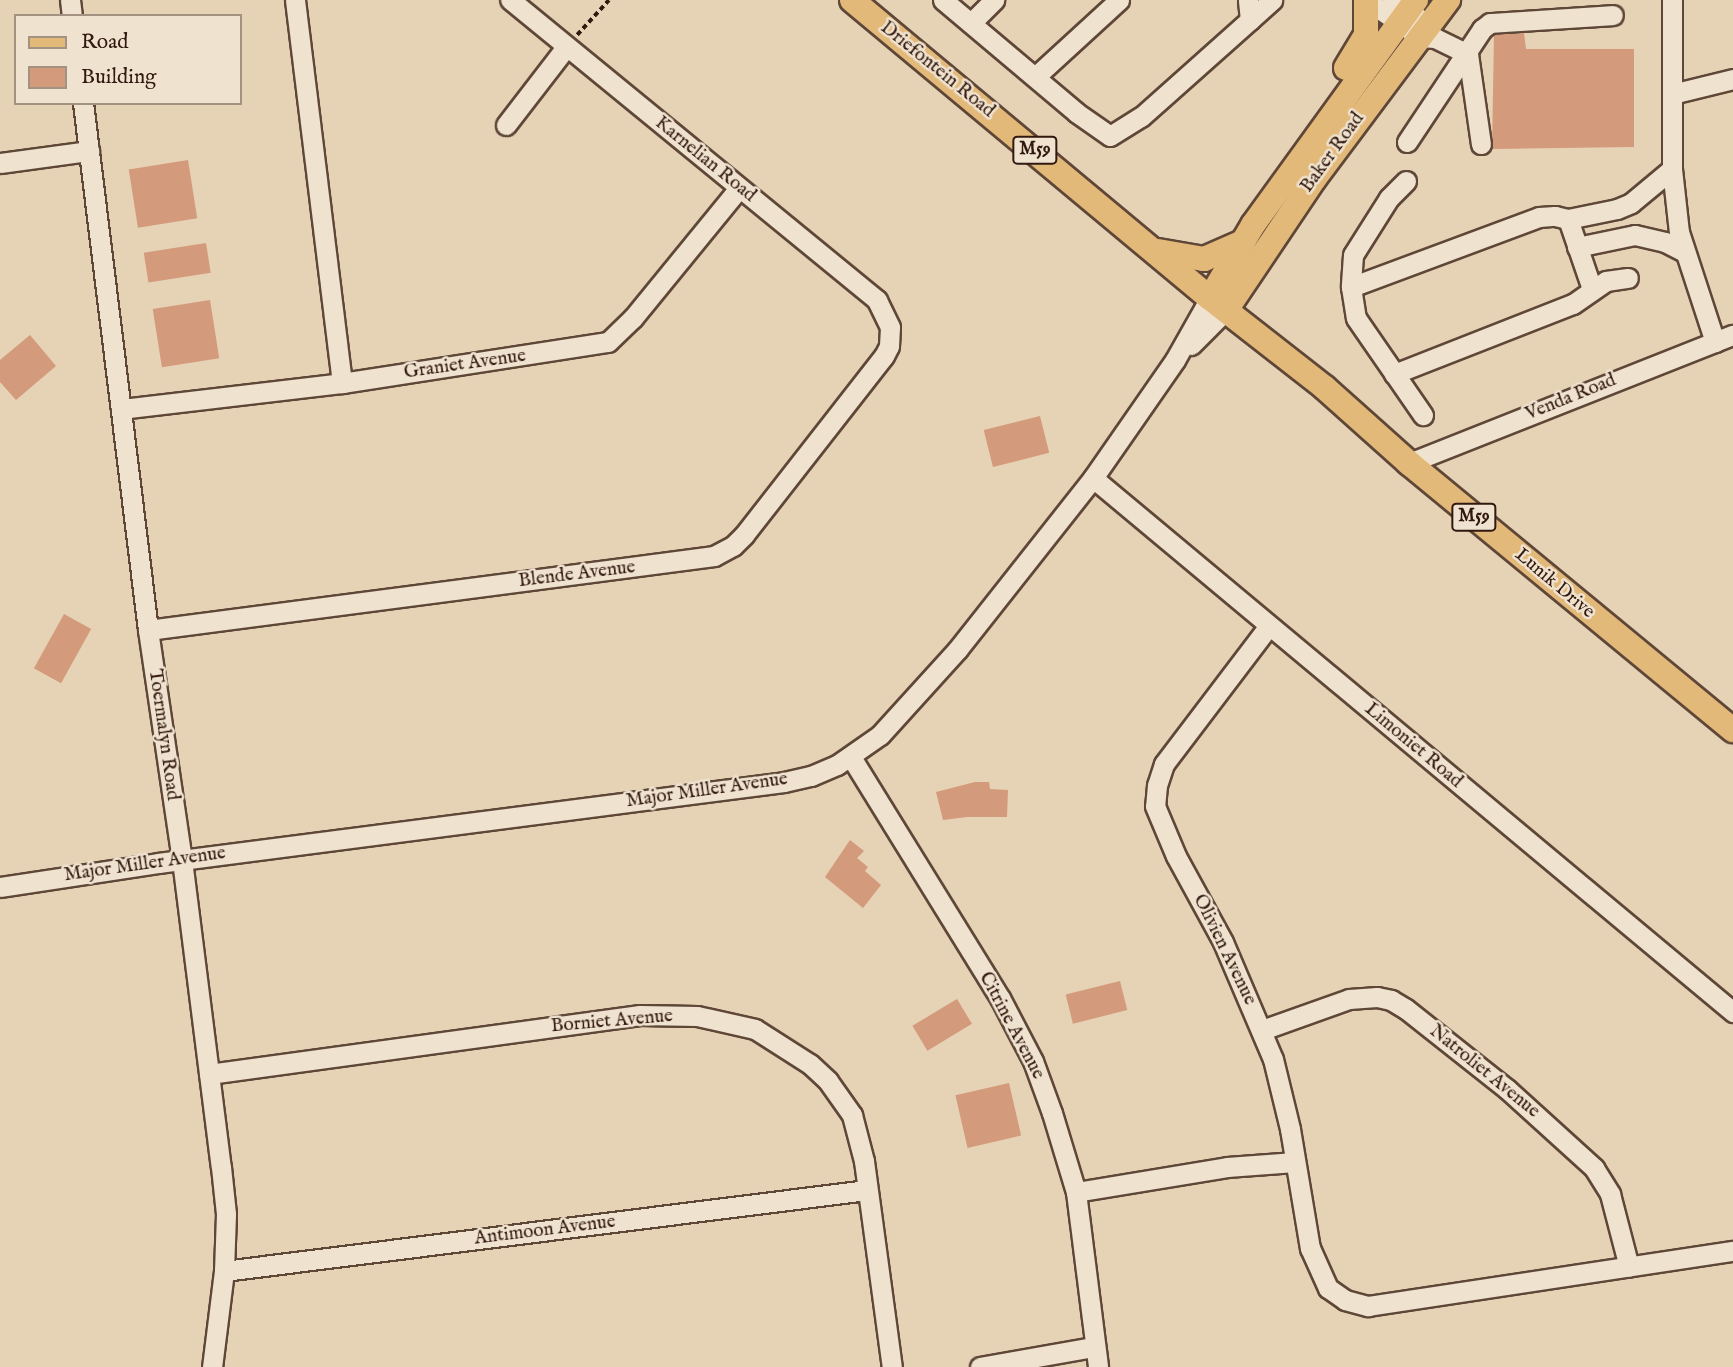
<!DOCTYPE html>
<style>
body{margin:0}
#map{position:relative;width:1733px;height:1367px;overflow:hidden;background:#e6d2b5;font-family:"IM FELL English",serif}
div>[style]{position:absolute}
[style*='--x']{left:calc(var(--x)*1px);top:calc(var(--y)*1px);width:calc(var(--w)*1px);rotate:calc(var(--a)*1deg)}
.building>*{inset:0;background:#d39a7b;transform-origin:0 0}
.path>*{height:3.5px;margin-top:-1.75px;transform-origin:0;background:repeating-linear-gradient(90deg,#32190f 0 5px,transparent 0 8.5px)}
.roads{filter:drop-shadow(2px 0 #5f4738) drop-shadow(-2px 0 #5f4738) drop-shadow(0 2px #5f4738) drop-shadow(0 -2px #5f4738)}
.minor>*{height:19px;margin:-9.5px;padding:0 9.5px;transform-origin:9.5px;border-radius:9.5px;background:#efe2cf}
.major>*{height:24px;margin:-12px;padding:0 12px;transform-origin:12px;border-radius:12px;background:#e3b97a}
span{translate:-50% -50%;white-space:nowrap;text-align:center;line-height:1.15;-webkit-text-stroke:5px #efe2cf;paint-order:stroke}
.shield-label span{padding:2px 5px;background:#efe2cf;border:2px solid;border-radius:5px;-webkit-text-stroke-width:0}
.shield-label{font-size:18px;color:#32190f;font-weight:700}
.street-label{font-size:19px;color:#32190f}
.legend{position:absolute;left:14px;top:14px;width:228px;height:91px;box-sizing:border-box;background:#efe2cf;border:2px solid #a39282;margin:0;padding:9px 12px;list-style:none;font-size:21px;color:#32190f}
.legend li{display:flex;align-items:center;gap:14px;height:35px}
.legend b{width:35px;border:2px solid #a39282}
</style>
<div id="map">
<div class="building">
<div style="clip-path:polygon(1524px 33px,1526px 49px,1634px 49px,1634px 147px,1492px 149px,1494px 35px)"></div>
<div style="left:188px;top:160px;width:59px;height:60px;rotate:81deg"></div>
<div style="left:206px;top:243px;width:30px;height:63px;rotate:81deg"></div>
<div style="left:210px;top:300px;width:59px;height:58px;rotate:81deg"></div>
<div style="clip-path:polygon(30px 335px,56px 366px,16px 400px,0 382px,0 360px)"></div>
<div style="left:1040px;top:416px;width:38px;height:58px;rotate:76deg"></div>
<div style="left:64px;top:614px;width:31px;height:62px;rotate:29deg"></div>
<div style="clip-path:polygon(975px 782px,989px 782px,990px 789px,1008px 790px,1007px 817px,967px 817px,943px 820px,936px 792px)"></div>
<div style="clip-path:polygon(850px 840px,864px 851px,857px 858px,868px 867px,865px 871px,881px 885px,863px 908px,825px 877px)"></div>
<div style="left:1120px;top:981px;width:30px;height:56px;rotate:76deg"></div>
<div style="left:957px;top:999px;width:29px;height:52px;rotate:59deg"></div>
<div style="left:1009px;top:1083px;width:54px;height:55px;rotate:77deg"></div>
</div>
<div class="path">
<div style="--x:577;--y:35;--w:47;--a:-47.6"></div>
</div>
<div class="roads">
<div class="minor">
<div style="--x:70;--y:0;--w:16;--a:83"></div>
<div style="--x:295;--y:0;--w:386;--a:83"></div>
<div style="--x:943;--y:0;--w:175;--a:40.1"></div>
<div style="--x:1077;--y:113;--w:40;--a:34.9"></div>
<div style="--x:1110;--y:136;--w:36;--a:-32"></div>
<div style="--x:1141;--y:117;--w:146;--a:-41.7"></div>
<div style="--x:1250;--y:20;--w:20;--a:-96"></div>
<div style="--x:1366;--y:0;--w:65;--a:34.4"></div>
<div style="--x:1420;--y:37;--w:15;--a:4"></div>
<div style="--x:1435;--y:38;--w:37;--a:26"></div>
<div style="--x:1468;--y:54;--w:91;--a:81.8"></div>
<div style="--x:1392;--y:0;--w:34;--a:34"></div>
<div style="--x:1672;--y:0;--w:169;--a:90"></div>
<div style="--x:1672;--y:169;--w:63;--a:83.7"></div>
<div style="--x:1679;--y:232;--w:116;--a:71.9"></div>
<div style="--x:1250;--y:20;--w:30;--a:-42"></div>
<div style="--x:971;--y:23;--w:33;--a:-45"></div>
<div style="--x:1035;--y:77;--w:114;--a:-42.5"></div>
<div style="--x:1672;--y:94;--w:63;--a:-13.8"></div>
<div style="--x:83;--y:103;--w:531;--a:82.97"></div>
<div style="--x:148;--y:630;--w:232;--a:81.6"></div>
<div style="--x:182;--y:860;--w:309;--a:82.8"></div>
<div style="--x:221;--y:1167;--w:47;--a:83.9"></div>
<div style="--x:226;--y:1214;--w:57;--a:92"></div>
<div style="--x:224;--y:1271;--w:97;--a:97.1"></div>
<div style="--x:506;--y:125;--w:98;--a:-52.4"></div>
<div style="--x:1407;--y:142;--w:136;--a:-56.4"></div>
<div style="--x:1482;--y:29;--w:10;--a:-37"></div>
<div style="--x:1490;--y:23;--w:123;--a:-3.7"></div>
<div style="--x:0;--y:163;--w:90;--a:-7.7"></div>
<div style="--x:1406;--y:181;--w:24;--a:135"></div>
<div style="--x:1389;--y:198;--w:67;--a:122.3"></div>
<div style="--x:1353;--y:255;--w:32;--a:94"></div>
<div style="--x:1351;--y:287;--w:201;--a:-20.4"></div>
<div style="--x:1539;--y:217;--w:16;--a:-4"></div>
<div style="--x:1555;--y:216;--w:13;--a:13"></div>
<div style="--x:1568;--y:219;--w:50;--a:-11.5"></div>
<div style="--x:1617;--y:209;--w:15;--a:-23"></div>
<div style="--x:1631;--y:203;--w:53;--a:-39.7"></div>
<div style="--x:1568;--y:219;--w:74;--a:71.1"></div>
<div style="--x:1577;--y:247;--w:59;--a:-11.7"></div>
<div style="--x:1635;--y:235;--w:31;--a:13"></div>
<div style="--x:1665;--y:242;--w:22;--a:27"></div>
<div style="--x:1351;--y:287;--w:31;--a:81"></div>
<div style="--x:1356;--y:318;--w:118;--a:55.4"></div>
<div style="--x:1191;--y:345;--w:49;--a:-45"></div>
<div style="--x:1394;--y:374;--w:192;--a:-21.4"></div>
<div style="--x:1573;--y:304;--w:40;--a:-34.9"></div>
<div style="--x:1606;--y:281;--w:22;--a:-8"></div>
<div style="--x:121;--y:409;--w:223;--a:-6.7"></div>
<div style="--x:342;--y:383;--w:269;--a:-8.8"></div>
<div style="--x:608;--y:342;--w:35;--a:-44"></div>
<div style="--x:633;--y:318;--w:168;--a:-50.8"></div>
<div style="--x:1409;--y:463;--w:348;--a:-21.6"></div>
<div style="--x:1093;--y:478;--w:834;--a:39.84"></div>
<div style="--x:1268;--y:627;--w:172;--a:127.2"></div>
<div style="--x:1164;--y:764;--w:22;--a:108"></div>
<div style="--x:1157;--y:785;--w:21;--a:95"></div>
<div style="--x:1155;--y:806;--w:54;--a:67.2"></div>
<div style="--x:1176;--y:856;--w:98;--a:61.3"></div>
<div style="--x:1223;--y:942;--w:127;--a:66.9"></div>
<div style="--x:1273;--y:1059;--w:72;--a:76.3"></div>
<div style="--x:1290;--y:1129;--w:121;--a:80.5"></div>
<div style="--x:1310;--y:1248;--w:44;--a:65.8"></div>
<div style="--x:1328;--y:1288;--w:21;--a:35"></div>
<div style="--x:1345;--y:1300;--w:24;--a:15"></div>
<div style="--x:1368;--y:1306;--w:369;--a:-8.6"></div>
<div style="--x:148;--y:630;--w:571;--a:-7.45"></div>
<div style="--x:714;--y:556;--w:21;--a:-28"></div>
<div style="--x:733;--y:546;--w:16;--a:-45"></div>
<div style="--x:744;--y:535;--w:227;--a:-52"></div>
<div style="--x:884;--y:356;--w:11;--a:-63"></div>
<div style="--x:889;--y:346;--w:19;--a:-87"></div>
<div style="--x:890;--y:327;--w:30;--a:-116"></div>
<div style="--x:877;--y:300;--w:474;--a:-140.7"></div>
<div style="--x:851;--y:757;--w:283;--a:58.3"></div>
<div style="--x:1000;--y:998;--w:71;--a:62.4"></div>
<div style="--x:1033;--y:1061;--w:55;--a:69.9"></div>
<div style="--x:1052;--y:1113;--w:83;--a:73.1"></div>
<div style="--x:1076;--y:1192;--w:176;--a:82.8"></div>
<div style="--x:0;--y:887;--w:160;--a:-8.6"></div>
<div style="--x:158;--y:863;--w:631;--a:-7.37"></div>
<div style="--x:784;--y:782;--w:28;--a:-13"></div>
<div style="--x:811;--y:776;--w:28;--a:-23"></div>
<div style="--x:837;--y:765;--w:52;--a:-34.9"></div>
<div style="--x:880;--y:735;--w:116;--a:-47.8"></div>
<div style="--x:958;--y:649;--w:218;--a:-51.7"></div>
<div style="--x:1093;--y:478;--w:144;--a:-55.2"></div>
<div style="--x:1175;--y:360;--w:71;--a:-60.6"></div>
<div style="--x:1262;--y:1030;--w:92;--a:-19.6"></div>
<div style="--x:1349;--y:999;--w:28;--a:-4"></div>
<div style="--x:1377;--y:997;--w:14;--a:12"></div>
<div style="--x:1391;--y:1000;--w:17;--a:31"></div>
<div style="--x:1406;--y:1009;--w:129;--a:38.4"></div>
<div style="--x:1507;--y:1089;--w:118;--a:42.2"></div>
<div style="--x:1594;--y:1168;--w:31;--a:58"></div>
<div style="--x:1610;--y:1194;--w:75;--a:75.4"></div>
<div style="--x:209;--y:1074;--w:435;--a:-7.8"></div>
<div style="--x:640;--y:1015;--w:57;--a:1"></div>
<div style="--x:697;--y:1016;--w:59;--a:12.6"></div>
<div style="--x:755;--y:1029;--w:65;--a:32.5"></div>
<div style="--x:810;--y:1064;--w:25;--a:43"></div>
<div style="--x:828;--y:1081;--w:42;--a:54.8"></div>
<div style="--x:852;--y:1115;--w:48;--a:75.4"></div>
<div style="--x:864;--y:1161;--w:208;--a:82.3"></div>
<div style="--x:1076;--y:1192;--w:153;--a:-9.4"></div>
<div style="--x:1227;--y:1167;--w:68;--a:-4.2"></div>
<div style="--x:224;--y:1271;--w:648;--a:-7.18"></div>
<div style="--x:980;--y:1367;--w:116;--a:-10"></div>
</div>
<div class="major">
<div style="--x:852;--y:0;--w:466;--a:39.8"></div>
<div style="--x:1210;--y:298;--w:146;--a:38"></div>
<div style="--x:1325;--y:388;--w:113;--a:41.8"></div>
<div style="--x:1409;--y:463;--w:420;--a:39.5"></div>
<div style="--x:1346;--y:68;--w:39;--a:-59"></div>
<div style="--x:1366;--y:35;--w:35;--a:-90"></div>
<div style="--x:1158;--y:251;--w:47;--a:9.9"></div>
<div style="--x:1204;--y:259;--w:43;--a:-23.6"></div>
<div style="--x:1210;--y:298;--w:85;--a:-59.5"></div>
<div style="--x:1253;--y:225;--w:278;--a:-54.1"></div>
<div style="--x:1226;--y:310;--w:158;--a:-56.1"></div>
<div style="--x:1314;--y:179;--w:224;--a:-53.2"></div>
</div>
</div>
<div class="shield-label">
<span style="left:1035px;top:150px">M59</span>
<span style="left:1474px;top:517px">M59</span>
</div>
<div class="street-label">
<span style="left:937px;top:70px;rotate:39deg">Driefontein Road</span>
<span style="left:1333px;top:153px;rotate:-54deg">Baker Road</span>
<span style="left:705px;top:160px;rotate:39deg">Karnelian Road</span>
<span style="left:465px;top:365px;rotate:-8deg">Graniet Avenue</span>
<span style="left:1571px;top:398px;rotate:-22deg">Venda Road</span>
<span style="left:577px;top:575px;rotate:-7deg">Blende Avenue</span>
<span style="left:1554px;top:584px;rotate:40deg">Lunik Drive</span>
<span style="left:163px;top:735px;rotate:82deg">Toermalyn Road</span>
<span style="left:1413px;top:746px;rotate:40deg">Limoniet Road</span>
<span style="left:707px;top:791px;rotate:-8deg">Major Miller Avenue</span>
<span style="left:145px;top:865px;rotate:-8deg">Major Miller Avenue</span>
<span style="left:1224px;top:950px;rotate:64deg">Olivien Avenue</span>
<span style="left:612px;top:1022px;rotate:-5deg">Borniet Avenue</span>
<span style="left:1011px;top:1026px;rotate:62deg">Citrine Avenue</span>
<span style="left:1484px;top:1072px;rotate:39deg">Natroliet Avenue</span>
<span style="left:545px;top:1231px;rotate:-7deg">Antimoon Avenue</span>
</div>
<ul class="legend">
<li><b style="height:9px;background:#e3b97a"></b>Road</li>
<li><b style="height:19px;background:#d39a7b"></b>Building</li>
</ul>
</div>
